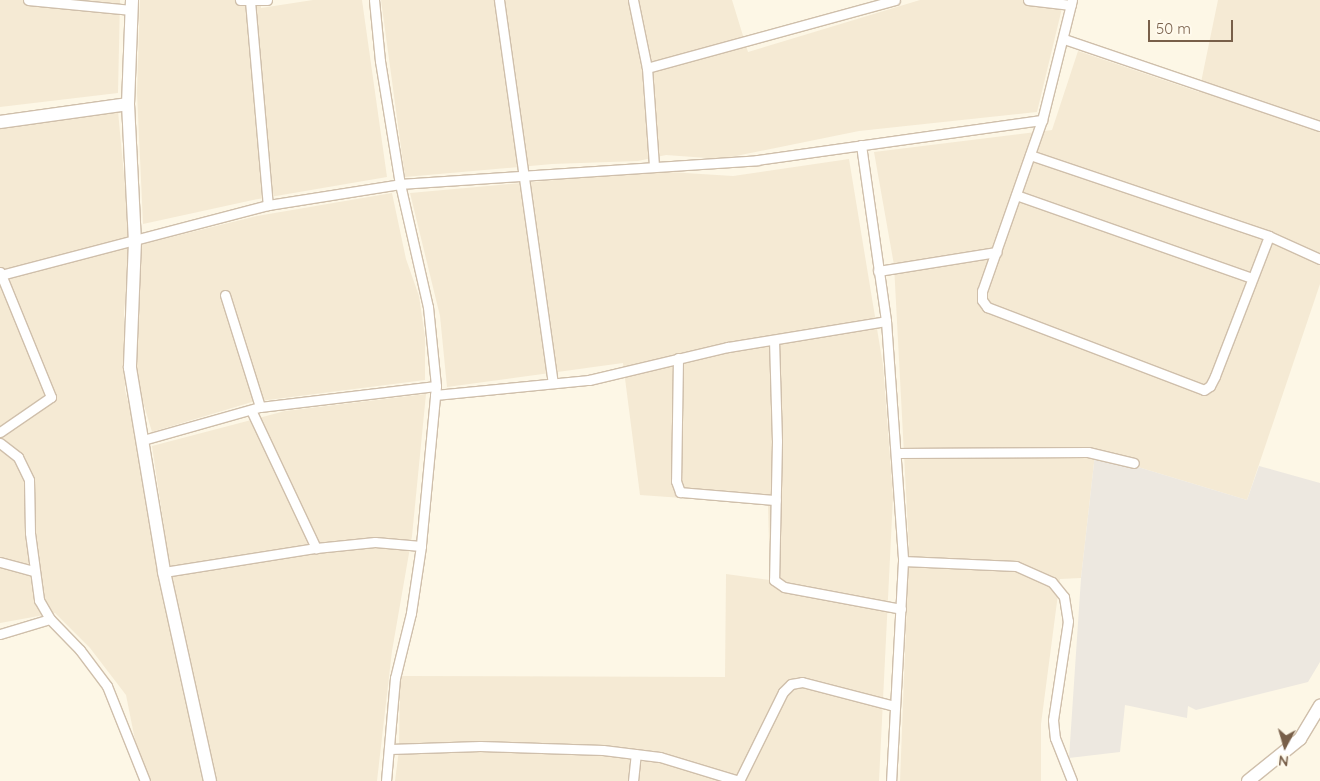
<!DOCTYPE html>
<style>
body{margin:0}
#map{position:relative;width:1320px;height:781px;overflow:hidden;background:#fdf7e6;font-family:Quicksand,sans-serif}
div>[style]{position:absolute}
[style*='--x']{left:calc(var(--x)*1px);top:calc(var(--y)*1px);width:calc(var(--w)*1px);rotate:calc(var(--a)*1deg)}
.residential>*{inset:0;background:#f5ead4}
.industrial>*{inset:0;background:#ede8e0}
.roads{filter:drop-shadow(1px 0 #cfbfab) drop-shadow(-1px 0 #cfbfab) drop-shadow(0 1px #cfbfab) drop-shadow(0 -1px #cfbfab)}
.street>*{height:9px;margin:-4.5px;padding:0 4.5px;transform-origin:4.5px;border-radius:4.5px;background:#fff}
.secondary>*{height:12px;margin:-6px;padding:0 6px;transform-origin:6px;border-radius:6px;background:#fff}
span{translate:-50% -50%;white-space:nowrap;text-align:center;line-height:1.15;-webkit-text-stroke:4px #fffaed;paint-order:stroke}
.north{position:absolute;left:1260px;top:721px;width:50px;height:50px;-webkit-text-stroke:4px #fffaed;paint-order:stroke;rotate:186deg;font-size:14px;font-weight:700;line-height:20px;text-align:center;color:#785f49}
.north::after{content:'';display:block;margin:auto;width:18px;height:22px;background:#785f49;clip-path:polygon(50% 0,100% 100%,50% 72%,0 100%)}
.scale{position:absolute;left:1148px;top:20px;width:85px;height:22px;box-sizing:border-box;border:2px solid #785f49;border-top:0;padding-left:6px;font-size:15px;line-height:18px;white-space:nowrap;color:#785f49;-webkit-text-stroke:4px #fffaed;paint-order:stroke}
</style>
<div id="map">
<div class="residential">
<div style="clip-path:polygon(0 0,120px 0,118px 93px,0 107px)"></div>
<div style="clip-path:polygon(140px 0,261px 0,261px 8px,313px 0,362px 0,387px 177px,253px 200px,143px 224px,137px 93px)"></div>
<div style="clip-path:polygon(381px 0,732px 0,748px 52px,920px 0,1064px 0,1037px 112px,859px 131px,721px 159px,666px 155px,638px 161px,552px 164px,405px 177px)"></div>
<div style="clip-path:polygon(1218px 0,1320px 0,1320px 284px,1247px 500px,1095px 454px,1081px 578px,1060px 579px,1041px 724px,1041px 781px,900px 781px,909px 549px,894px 265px,874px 152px,1052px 130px,1078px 51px,1199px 92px)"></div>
<div style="clip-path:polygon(118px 111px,131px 251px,124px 311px,125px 390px,139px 444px,162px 592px,180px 660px,203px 781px,151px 781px,136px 745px,126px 695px,90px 648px,55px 613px,0 623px,0 128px,29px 121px)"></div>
<div style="clip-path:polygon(849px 159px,883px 365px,893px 497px,879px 781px,395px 781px,399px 750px,400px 676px,725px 677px,726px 574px,770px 580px,768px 504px,640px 495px,623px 363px,447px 387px,440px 316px,410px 193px,653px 171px,733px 176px)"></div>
<div style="clip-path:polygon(392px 193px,406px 259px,419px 296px,425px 337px,425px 380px,252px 402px,152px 432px,134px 372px,139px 245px,257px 216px)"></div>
<div style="clip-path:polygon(426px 394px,412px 536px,392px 651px,377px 781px,215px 781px,171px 575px,152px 446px,285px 411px)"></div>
</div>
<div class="industrial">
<div style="clip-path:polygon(1095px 454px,1247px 500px,1259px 466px,1320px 483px,1320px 662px,1308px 682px,1196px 710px,1188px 706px,1187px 718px,1125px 705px,1120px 752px,1069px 758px,1081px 578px)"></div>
</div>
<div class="roads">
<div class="street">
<div style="--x:28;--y:0;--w:104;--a:5.5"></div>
<div style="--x:240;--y:0;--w:27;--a:0"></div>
<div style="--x:374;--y:0;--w:61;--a:84.4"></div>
<div style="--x:380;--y:61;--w:125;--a:80.8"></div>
<div style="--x:400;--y:184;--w:126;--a:77.2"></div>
<div style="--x:428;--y:307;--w:79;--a:84.2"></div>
<div style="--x:436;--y:386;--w:161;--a:95.4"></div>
<div style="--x:421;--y:546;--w:68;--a:98.5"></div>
<div style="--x:411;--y:613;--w:67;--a:103.8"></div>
<div style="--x:395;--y:678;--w:103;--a:95"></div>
<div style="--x:499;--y:0;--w:386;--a:82"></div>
<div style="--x:633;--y:0;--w:69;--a:78.4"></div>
<div style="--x:647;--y:68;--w:97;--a:85.9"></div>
<div style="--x:1028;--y:0;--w:43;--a:6.6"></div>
<div style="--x:1072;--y:0;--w:124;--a:104"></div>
<div style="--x:1042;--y:120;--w:181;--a:109.3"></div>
<div style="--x:982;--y:291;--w:9;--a:90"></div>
<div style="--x:982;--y:300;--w:9;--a:54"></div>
<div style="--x:987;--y:307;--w:232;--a:20.9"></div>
<div style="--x:1204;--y:390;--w:7;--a:-34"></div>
<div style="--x:1210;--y:386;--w:11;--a:-63"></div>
<div style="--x:1215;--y:376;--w:150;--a:-68.9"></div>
<div style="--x:250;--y:1;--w:205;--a:85"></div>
<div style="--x:1064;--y:39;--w:270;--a:18.8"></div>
<div style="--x:647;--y:68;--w:257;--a:-15.3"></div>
<div style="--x:861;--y:145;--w:178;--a:81.9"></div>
<div style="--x:886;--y:321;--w:241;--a:85.9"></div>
<div style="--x:903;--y:561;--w:220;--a:93.1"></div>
<div style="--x:1030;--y:155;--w:252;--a:18.7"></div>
<div style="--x:1269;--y:236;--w:56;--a:24.3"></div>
<div style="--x:1016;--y:195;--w:250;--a:19.4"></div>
<div style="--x:878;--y:271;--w:120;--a:-9.1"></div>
<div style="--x:0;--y:272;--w:135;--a:67.8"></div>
<div style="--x:51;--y:397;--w:62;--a:145.5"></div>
<div style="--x:1;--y:275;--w:276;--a:-14.7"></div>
<div style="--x:268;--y:205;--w:134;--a:-9"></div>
<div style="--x:400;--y:184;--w:358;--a:-3.8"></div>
<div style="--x:757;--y:160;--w:288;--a:-8"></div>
<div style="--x:225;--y:295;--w:117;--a:72.6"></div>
<div style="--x:774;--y:340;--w:101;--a:88.3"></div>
<div style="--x:777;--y:441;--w:139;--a:91.2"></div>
<div style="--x:774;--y:580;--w:12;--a:35"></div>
<div style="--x:784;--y:587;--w:119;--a:10.6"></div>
<div style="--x:678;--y:358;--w:123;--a:90.9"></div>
<div style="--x:676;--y:481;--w:12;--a:70"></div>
<div style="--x:680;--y:492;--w:96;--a:4.8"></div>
<div style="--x:435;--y:395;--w:155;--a:-5.6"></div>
<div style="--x:589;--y:380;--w:143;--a:-13.4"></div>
<div style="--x:728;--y:347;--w:160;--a:-9.3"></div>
<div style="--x:251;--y:410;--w:153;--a:64.8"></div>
<div style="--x:143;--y:440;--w:122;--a:-15.8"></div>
<div style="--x:260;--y:407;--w:177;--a:-6.8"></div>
<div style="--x:0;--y:443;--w:23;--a:38"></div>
<div style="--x:18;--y:457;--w:25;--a:64"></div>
<div style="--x:29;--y:480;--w:53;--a:88.9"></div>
<div style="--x:30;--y:533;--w:68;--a:82.3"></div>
<div style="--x:39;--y:600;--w:22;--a:60"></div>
<div style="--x:50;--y:619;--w:43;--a:45.9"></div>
<div style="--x:80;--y:650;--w:45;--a:53.1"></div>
<div style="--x:107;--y:686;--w:102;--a:68.2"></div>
<div style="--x:896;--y:453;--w:192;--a:-0.3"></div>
<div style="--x:1088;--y:452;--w:47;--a:13.4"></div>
<div style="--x:903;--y:561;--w:113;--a:2.5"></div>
<div style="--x:1016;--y:566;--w:39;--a:24"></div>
<div style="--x:1052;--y:582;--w:19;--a:51"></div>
<div style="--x:1064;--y:597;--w:24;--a:81"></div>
<div style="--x:1068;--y:621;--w:100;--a:98.6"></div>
<div style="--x:1053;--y:720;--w:18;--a:84"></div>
<div style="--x:1055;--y:738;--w:46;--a:68.4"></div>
<div style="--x:0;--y:562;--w:35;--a:15"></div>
<div style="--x:164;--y:572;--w:154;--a:-9"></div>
<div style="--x:316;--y:548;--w:59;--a:-5.8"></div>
<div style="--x:375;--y:542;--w:46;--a:5"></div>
<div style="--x:0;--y:634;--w:52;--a:-16.7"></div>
<div style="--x:390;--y:749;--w:90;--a:-1.9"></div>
<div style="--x:480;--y:746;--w:123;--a:1.9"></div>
<div style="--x:603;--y:750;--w:57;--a:7"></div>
<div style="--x:660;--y:757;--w:83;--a:16.9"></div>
<div style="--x:633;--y:781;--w:27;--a:-84"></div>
<div style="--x:739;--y:781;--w:99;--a:-63.7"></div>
<div style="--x:783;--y:692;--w:11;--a:-45"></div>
<div style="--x:791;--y:684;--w:11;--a:-10"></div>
<div style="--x:802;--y:682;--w:96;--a:14.5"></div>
</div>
<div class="secondary">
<div style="--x:132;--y:0;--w:104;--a:92.2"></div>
<div style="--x:128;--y:104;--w:137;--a:87.1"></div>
<div style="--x:135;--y:241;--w:127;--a:92.3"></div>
<div style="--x:130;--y:368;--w:207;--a:80.5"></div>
<div style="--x:164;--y:572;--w:214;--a:77.6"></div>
<div style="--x:0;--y:122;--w:129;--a:-8"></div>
<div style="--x:1248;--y:781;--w:67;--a:-38.9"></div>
<div style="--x:1300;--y:739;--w:39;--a:-59"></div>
</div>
</div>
<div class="north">N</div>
<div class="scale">50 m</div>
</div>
